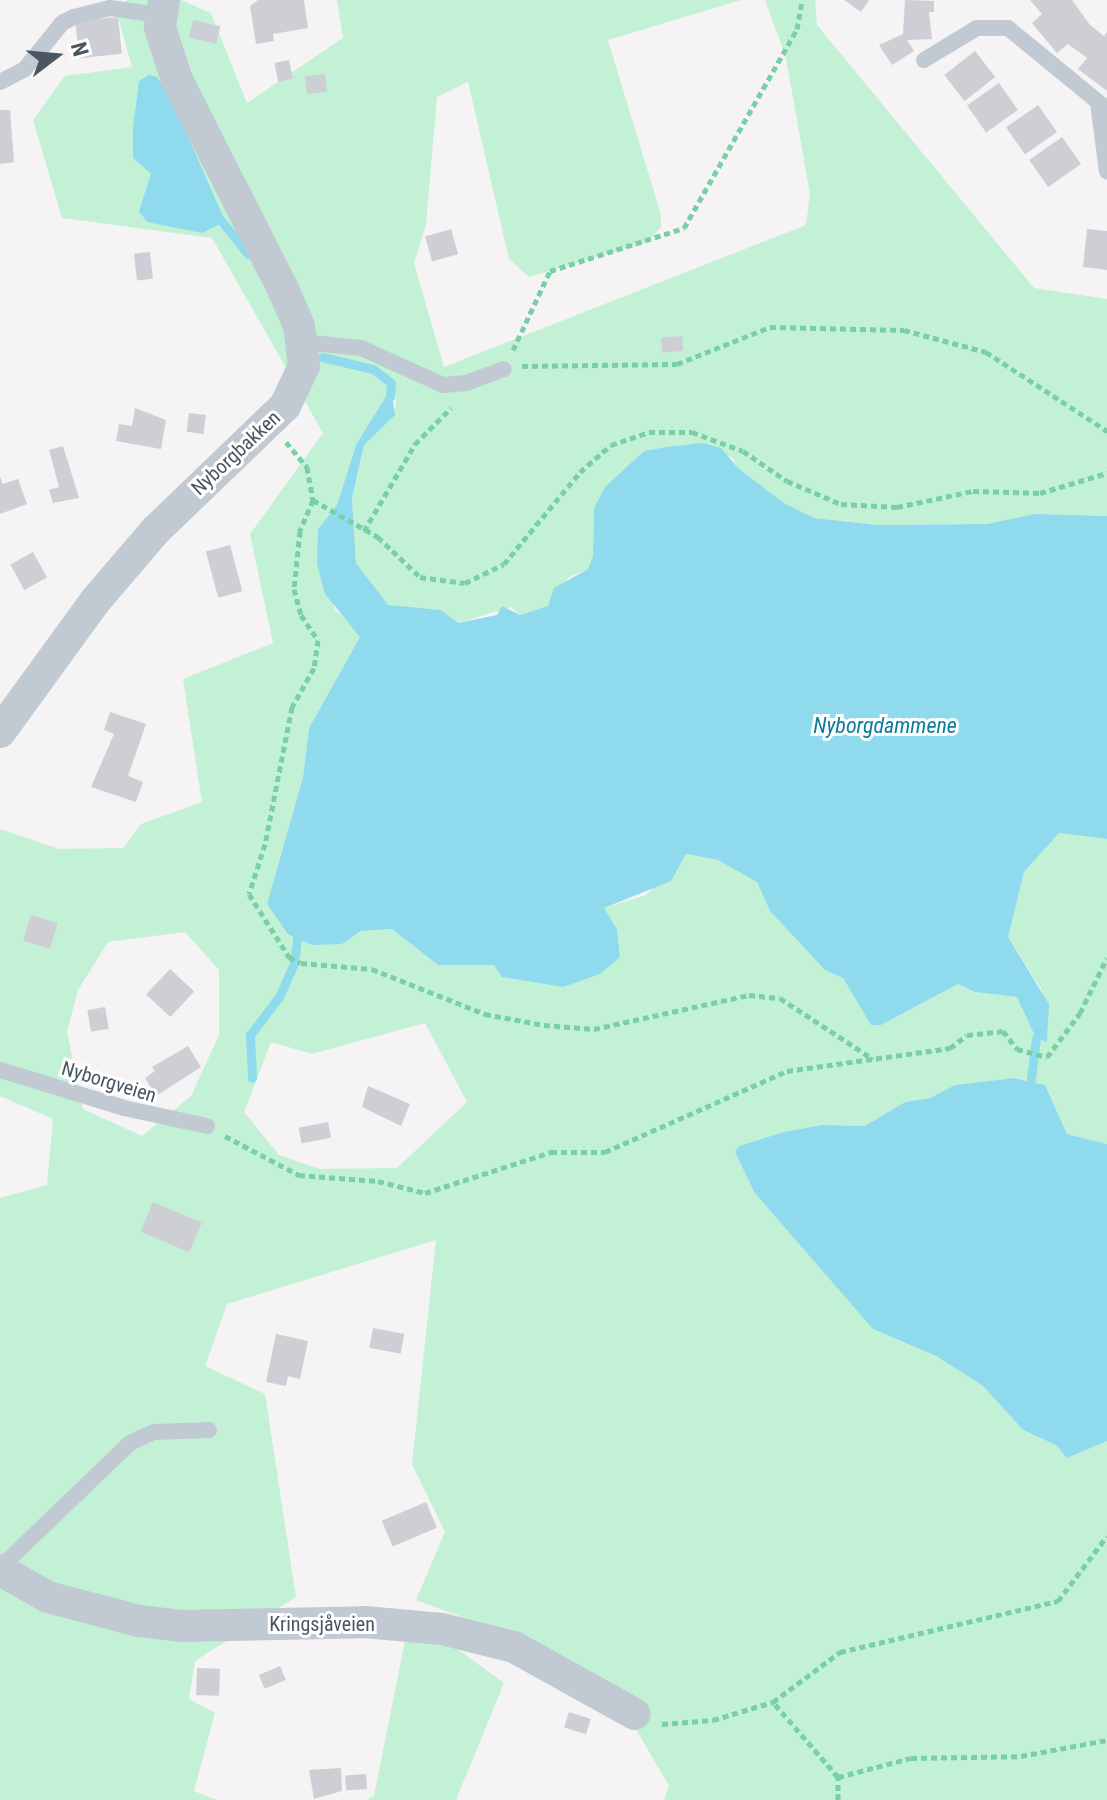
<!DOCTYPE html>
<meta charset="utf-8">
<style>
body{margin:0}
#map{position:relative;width:1107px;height:1800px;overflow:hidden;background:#f5f3f3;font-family:"Roboto Condensed",sans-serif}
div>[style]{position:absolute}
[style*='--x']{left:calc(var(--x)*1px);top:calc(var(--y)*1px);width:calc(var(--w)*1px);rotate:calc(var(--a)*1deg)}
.green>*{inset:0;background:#c3f1d5}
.water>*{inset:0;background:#90daee}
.stream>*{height:9px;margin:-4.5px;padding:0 4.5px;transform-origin:4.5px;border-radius:4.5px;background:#90daee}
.building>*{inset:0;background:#cdcfd5;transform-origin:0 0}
.path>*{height:5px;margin-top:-2.5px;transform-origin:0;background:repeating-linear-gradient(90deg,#7ad0a6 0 6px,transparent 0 10px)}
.service>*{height:16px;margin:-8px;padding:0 8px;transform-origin:8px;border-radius:8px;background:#c1cad2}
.minor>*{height:32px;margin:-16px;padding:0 16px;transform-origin:16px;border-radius:16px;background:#c1cad2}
span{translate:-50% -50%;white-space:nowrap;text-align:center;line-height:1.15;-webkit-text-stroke:6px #fff;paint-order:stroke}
.street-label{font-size:20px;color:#4a5661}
.water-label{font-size:22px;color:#0c7c9b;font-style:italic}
.north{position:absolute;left:16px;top:16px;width:80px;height:80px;-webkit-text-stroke:6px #fff;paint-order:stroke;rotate:74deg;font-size:22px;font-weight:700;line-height:32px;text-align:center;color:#4a5661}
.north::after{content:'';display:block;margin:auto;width:28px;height:36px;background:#4a5661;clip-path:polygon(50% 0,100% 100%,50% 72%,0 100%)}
</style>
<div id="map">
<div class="green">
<div style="clip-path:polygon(evenodd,127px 0,181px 0,211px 13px,247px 103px,343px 38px,337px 0,741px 0,608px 40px,661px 215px,661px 227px,648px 242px,529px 277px,509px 259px,468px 82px,437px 97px,426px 224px,414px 263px,444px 367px,806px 225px,810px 194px,786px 58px,765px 0,815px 0,817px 25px,1034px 288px,1107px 299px,1107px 516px,1035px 514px,987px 524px,877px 525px,814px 518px,784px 504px,738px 469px,733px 458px,702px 443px,666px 447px,644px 451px,605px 487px,594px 508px,593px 556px,588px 569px,569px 577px,548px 606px,520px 615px,511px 607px,458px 623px,441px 610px,388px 606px,356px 564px,352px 498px,364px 445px,396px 407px,395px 392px,389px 390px,376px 420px,356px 445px,337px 505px,318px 529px,335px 610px,356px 627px,360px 637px,309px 728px,303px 777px,267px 904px,296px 940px,342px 944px,361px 931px,392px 929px,438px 965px,494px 965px,502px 977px,563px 987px,620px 957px,617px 929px,604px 908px,646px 895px,686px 854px,718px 860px,757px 882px,770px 911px,825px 970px,843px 978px,871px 1025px,881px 1025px,958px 984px,975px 992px,1017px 997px,1036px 1028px,1048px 1034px,1043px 992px,1008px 937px,1024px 871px,1059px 833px,1107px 839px,1107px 1144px,1067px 1134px,1045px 1085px,1014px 1078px,955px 1085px,930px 1098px,905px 1102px,865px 1126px,822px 1125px,784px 1132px,739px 1146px,735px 1152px,754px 1192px,879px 1332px,936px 1356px,983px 1386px,1023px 1430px,1056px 1445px,1067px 1457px,1107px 1441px,1107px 1800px,664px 1800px,669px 1786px,609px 1683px,517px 1637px,416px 1600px,445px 1532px,412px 1464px,436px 1240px,227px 1304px,205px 1366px,265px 1394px,296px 1597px,195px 1661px,189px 1699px,215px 1713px,194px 1791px,217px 1800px,0 1800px,0 1198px,47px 1185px,53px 1119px,0 1096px,0 829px,59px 849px,123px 848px,141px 824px,202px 802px,183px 679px,273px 643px,250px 534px,323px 433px,212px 238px,62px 218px,33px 120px,65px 76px,132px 67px,117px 13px,127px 0,185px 932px,219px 970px,219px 1035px,191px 1096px,142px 1136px,83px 1109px,67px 1032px,78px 990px,108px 942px,185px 932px,127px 0,425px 1023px,467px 1102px,397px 1168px,320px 1169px,279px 1155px,244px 1112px,271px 1042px,312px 1054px,425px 1023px)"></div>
<div style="clip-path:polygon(405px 1641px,446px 1641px,504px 1683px,456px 1800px,366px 1800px,374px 1796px)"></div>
</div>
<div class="water">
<div style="clip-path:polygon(149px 75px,157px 77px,170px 96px,222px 214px,220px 224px,202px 233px,147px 222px,139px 211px,151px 174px,133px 158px,133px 128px,139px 81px)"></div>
<div style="clip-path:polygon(391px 388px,395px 415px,364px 445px,352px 498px,356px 563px,388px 605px,441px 610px,458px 623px,497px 615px,502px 606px,520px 615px,548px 606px,554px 588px,588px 569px,593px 556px,594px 508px,605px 487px,644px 451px,666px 447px,702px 443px,721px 448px,739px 469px,784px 503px,814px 518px,877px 525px,987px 524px,1035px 514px,1107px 516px,1107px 839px,1059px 833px,1024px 872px,1008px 937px,1049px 1004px,1047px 1042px,1036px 1038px,1017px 997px,975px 992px,958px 984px,881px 1025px,871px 1025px,843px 978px,825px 970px,770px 911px,757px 882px,718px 860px,686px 854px,671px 881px,604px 908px,617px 929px,620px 957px,600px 974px,563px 987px,502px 977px,494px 965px,438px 965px,392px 929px,361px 931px,342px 944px,312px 945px,288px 934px,267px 904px,303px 777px,309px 728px,360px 637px,325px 594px,317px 564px,318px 529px,337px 505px,356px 445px)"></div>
<div style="clip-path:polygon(1014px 1078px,1045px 1085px,1067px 1134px,1107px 1144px,1107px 1441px,1067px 1458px,1056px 1445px,1023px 1430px,983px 1386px,936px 1356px,873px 1329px,754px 1192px,735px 1152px,739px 1146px,784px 1132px,822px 1125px,865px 1126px,905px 1102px,930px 1098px,955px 1085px)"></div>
</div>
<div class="stream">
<div style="--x:215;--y:213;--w:53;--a:51.2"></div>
<div style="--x:322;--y:357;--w:52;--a:13.2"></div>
<div style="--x:373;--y:369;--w:23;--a:38"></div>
<div style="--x:391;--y:383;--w:14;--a:94"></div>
<div style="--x:252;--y:1078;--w:43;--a:-92.7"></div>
<div style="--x:250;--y:1035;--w:48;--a:-52.7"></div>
<div style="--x:279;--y:997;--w:36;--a:-66"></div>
<div style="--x:294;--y:964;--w:33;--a:-83"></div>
<div style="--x:1031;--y:1079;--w:41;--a:-83"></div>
</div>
<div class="building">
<div style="clip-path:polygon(258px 0,304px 0,308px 28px,273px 34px,274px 41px,256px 44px,250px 6px)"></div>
<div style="clip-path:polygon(844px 0,869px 0,861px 12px)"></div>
<div style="clip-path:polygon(905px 0,934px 1px,934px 12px,929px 12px,932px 39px,907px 40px,914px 51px,892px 65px,879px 45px,903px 34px)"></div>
<div style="clip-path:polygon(1030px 0,1072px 0,1090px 25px,1104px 36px,1107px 32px,1107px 91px,1078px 69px,1087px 58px,1068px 44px,1057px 53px,1032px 23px,1042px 14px)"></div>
<div style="left:118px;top:17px;width:37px;height:43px;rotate:84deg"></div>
<div style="left:193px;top:20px;width:28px;height:18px;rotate:13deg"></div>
<div style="left:975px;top:51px;width:33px;height:39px;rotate:52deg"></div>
<div style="left:289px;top:60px;width:19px;height:15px;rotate:78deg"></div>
<div style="left:325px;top:74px;width:18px;height:20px;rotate:84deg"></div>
<div style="left:999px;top:83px;width:33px;height:39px;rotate:55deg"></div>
<div style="left:1038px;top:105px;width:33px;height:39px;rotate:55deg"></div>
<div style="clip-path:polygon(0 110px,10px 110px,14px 162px,0 164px)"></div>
<div style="left:1062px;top:137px;width:33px;height:40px;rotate:55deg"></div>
<div style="left:451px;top:229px;width:26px;height:27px;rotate:74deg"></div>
<div style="clip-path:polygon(1087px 229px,1107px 231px,1107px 270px,1083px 267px)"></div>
<div style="left:150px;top:252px;width:27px;height:16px;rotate:84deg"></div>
<div style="left:682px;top:336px;width:15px;height:21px;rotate:86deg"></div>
<div style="clip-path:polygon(135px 408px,166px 420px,161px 449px,116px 441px,119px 424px,132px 426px)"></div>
<div style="left:189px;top:413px;width:17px;height:19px;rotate:7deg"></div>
<div style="clip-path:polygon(63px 446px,79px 498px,53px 503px,49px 490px,59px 487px,49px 450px)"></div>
<div style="clip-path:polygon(0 477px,3px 484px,18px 479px,27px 504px,0 514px)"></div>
<div style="left:230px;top:545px;width:48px;height:25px;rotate:75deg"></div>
<div style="left:33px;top:552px;width:29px;height:26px;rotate:61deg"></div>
<div style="clip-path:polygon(110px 712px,146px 724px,128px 776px,143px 782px,136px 802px,91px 787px,114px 734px,104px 730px)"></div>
<div style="left:31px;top:915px;width:28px;height:27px;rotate:17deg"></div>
<div style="left:170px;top:969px;width:33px;height:35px;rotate:43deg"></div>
<div style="left:105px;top:1007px;width:22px;height:18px;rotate:80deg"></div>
<div style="clip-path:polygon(188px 1046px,201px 1067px,156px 1096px,145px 1078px,155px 1071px,152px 1067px)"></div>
<div style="clip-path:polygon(368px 1086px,410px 1104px,401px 1126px,362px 1107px)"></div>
<div style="left:328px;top:1122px;width:16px;height:30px;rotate:79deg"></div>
<div style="left:153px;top:1202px;width:53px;height:32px;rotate:23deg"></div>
<div style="left:373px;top:1328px;width:32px;height:20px;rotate:11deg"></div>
<div style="clip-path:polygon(276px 1334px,308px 1341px,300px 1379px,288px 1376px,286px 1386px,266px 1382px)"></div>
<div style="left:426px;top:1502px;width:28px;height:48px;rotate:67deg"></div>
<div style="left:280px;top:1666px;width:15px;height:23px;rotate:67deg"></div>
<div style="left:197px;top:1668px;width:23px;height:27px;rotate:2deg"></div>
<div style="left:569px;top:1712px;width:23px;height:16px;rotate:18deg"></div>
<div style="clip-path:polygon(341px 1768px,342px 1791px,314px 1799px,309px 1770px)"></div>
<div style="left:366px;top:1774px;width:15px;height:21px;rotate:86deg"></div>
</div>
<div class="path">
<div style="--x:513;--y:350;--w:87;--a:-64.9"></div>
<div style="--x:550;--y:271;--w:141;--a:-17.8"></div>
<div style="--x:684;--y:228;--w:229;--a:-60.4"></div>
<div style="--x:797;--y:29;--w:29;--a:-80"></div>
<div style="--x:522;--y:366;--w:155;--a:-0.7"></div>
<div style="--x:677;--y:364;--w:100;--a:-21.7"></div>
<div style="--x:770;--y:327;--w:134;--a:1.3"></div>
<div style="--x:904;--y:330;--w:85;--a:15"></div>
<div style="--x:986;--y:352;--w:145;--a:33.1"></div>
<div style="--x:286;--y:442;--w:33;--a:50"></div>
<div style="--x:307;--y:467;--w:34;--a:80"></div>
<div style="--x:313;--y:500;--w:34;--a:113"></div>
<div style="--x:300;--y:531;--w:58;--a:95.9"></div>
<div style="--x:294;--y:589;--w:27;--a:75"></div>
<div style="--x:301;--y:615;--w:30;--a:56"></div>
<div style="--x:318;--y:640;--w:28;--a:98"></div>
<div style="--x:314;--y:668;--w:45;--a:119.4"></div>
<div style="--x:292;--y:707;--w:140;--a:101.1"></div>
<div style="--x:265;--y:844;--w:52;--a:107.7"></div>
<div style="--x:249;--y:894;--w:75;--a:57.6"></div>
<div style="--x:289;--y:957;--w:13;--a:27"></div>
<div style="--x:301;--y:963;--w:71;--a:4.8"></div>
<div style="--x:372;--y:969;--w:122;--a:21.7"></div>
<div style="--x:485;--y:1014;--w:60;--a:10.6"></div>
<div style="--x:544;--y:1025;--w:50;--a:4.6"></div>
<div style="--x:594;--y:1029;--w:159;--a:-12.4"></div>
<div style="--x:749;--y:995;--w:31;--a:6"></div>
<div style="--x:780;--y:998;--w:111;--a:33.3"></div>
<div style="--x:313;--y:500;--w:75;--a:29.6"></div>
<div style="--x:378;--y:537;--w:58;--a:43.6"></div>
<div style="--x:420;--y:577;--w:45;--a:7.6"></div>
<div style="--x:465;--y:583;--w:43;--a:-26"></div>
<div style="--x:504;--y:564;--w:119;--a:-50.4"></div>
<div style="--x:580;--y:472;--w:41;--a:-41.1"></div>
<div style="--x:611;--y:445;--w:40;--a:-18.9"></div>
<div style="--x:649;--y:432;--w:43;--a:0"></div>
<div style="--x:692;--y:432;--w:54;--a:20.4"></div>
<div style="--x:743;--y:451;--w:53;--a:34.3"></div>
<div style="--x:787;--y:481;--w:59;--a:23.1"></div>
<div style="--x:841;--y:504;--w:56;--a:3.1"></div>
<div style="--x:897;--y:507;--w:78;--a:-11.9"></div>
<div style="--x:973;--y:491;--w:67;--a:1.7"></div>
<div style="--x:1040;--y:493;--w:70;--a:-16.6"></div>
<div style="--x:364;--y:531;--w:101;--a:-59.6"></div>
<div style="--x:415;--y:444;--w:51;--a:-45"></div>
<div style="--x:225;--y:1136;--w:84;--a:27.8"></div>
<div style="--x:299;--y:1175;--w:79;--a:4.3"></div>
<div style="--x:378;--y:1181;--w:49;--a:14.3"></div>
<div style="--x:425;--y:1193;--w:133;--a:-18"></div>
<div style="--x:551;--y:1152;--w:54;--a:0"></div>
<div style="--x:605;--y:1152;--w:199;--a:-24"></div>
<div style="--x:787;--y:1071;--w:165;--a:-8"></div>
<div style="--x:950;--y:1048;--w:21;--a:-37"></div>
<div style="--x:967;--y:1035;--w:36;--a:-6"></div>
<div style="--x:1003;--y:1031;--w:23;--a:52"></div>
<div style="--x:1017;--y:1049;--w:31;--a:15"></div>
<div style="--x:1047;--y:1057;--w:55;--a:-53.1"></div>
<div style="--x:1080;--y:1013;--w:61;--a:-63.9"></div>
<div style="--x:662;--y:1724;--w:51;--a:-4.5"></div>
<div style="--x:713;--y:1720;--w:63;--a:-16.7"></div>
<div style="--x:838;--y:1777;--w:75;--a:-14.6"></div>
<div style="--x:911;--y:1758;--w:110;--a:-1"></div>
<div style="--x:1021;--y:1756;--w:87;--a:-10.5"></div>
<div style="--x:838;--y:1800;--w:23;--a:-90"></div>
<div style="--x:838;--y:1777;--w:99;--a:-130.9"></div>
<div style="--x:773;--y:1702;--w:84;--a:-36.7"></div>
<div style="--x:840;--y:1652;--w:224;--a:-13.2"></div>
<div style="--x:1058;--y:1601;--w:81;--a:-53"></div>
</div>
<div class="service">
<div style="--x:924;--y:60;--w:62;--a:-31.1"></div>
<div style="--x:977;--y:28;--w:31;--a:0"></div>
<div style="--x:1008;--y:28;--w:128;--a:39.3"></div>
<div style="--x:0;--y:82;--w:27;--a:-27"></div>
<div style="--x:24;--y:70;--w:60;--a:-51"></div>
<div style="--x:62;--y:23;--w:13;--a:-27"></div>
<div style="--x:74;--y:17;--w:37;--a:-14"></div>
<div style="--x:110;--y:8;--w:50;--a:8"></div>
<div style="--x:1098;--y:103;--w:69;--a:82.5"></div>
<div style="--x:303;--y:342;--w:58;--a:5.9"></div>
<div style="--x:361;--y:348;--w:90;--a:24.3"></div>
<div style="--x:443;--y:385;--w:23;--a:-5"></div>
<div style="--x:466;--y:383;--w:40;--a:-20.2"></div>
<div style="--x:0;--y:1070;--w:130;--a:17"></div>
<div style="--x:124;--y:1108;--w:85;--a:12.2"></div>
<div style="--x:0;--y:1568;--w:180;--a:-43.9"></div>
<div style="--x:130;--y:1443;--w:26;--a:-25"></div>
<div style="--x:154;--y:1432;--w:55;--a:-2.1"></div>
</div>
<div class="minor">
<div style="--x:0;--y:732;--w:163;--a:-54"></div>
<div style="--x:96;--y:600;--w:91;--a:-49.5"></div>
<div style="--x:155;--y:531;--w:180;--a:-43.9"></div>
<div style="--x:285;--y:406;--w:44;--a:-64.6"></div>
<div style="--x:304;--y:366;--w:40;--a:-97.1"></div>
<div style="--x:299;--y:326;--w:40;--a:-113.4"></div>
<div style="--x:283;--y:289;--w:234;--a:-116.9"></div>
<div style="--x:177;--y:80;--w:55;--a:-108.1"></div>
<div style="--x:160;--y:28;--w:28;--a:-82"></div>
<div style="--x:0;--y:1570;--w:55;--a:29.4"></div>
<div style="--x:48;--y:1597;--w:94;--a:14.8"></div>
<div style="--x:139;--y:1621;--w:42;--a:6.8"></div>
<div style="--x:181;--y:1626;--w:184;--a:-1.2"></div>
<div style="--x:365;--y:1622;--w:77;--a:5.2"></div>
<div style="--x:442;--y:1629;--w:74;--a:14"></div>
<div style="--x:514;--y:1647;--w:138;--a:29"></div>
</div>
<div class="street-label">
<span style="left:236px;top:453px;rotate:-43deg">Nyborgbakken</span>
<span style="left:109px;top:1082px;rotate:17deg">Nyborgveien</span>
<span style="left:322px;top:1624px">Kringsjåveien</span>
</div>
<div class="water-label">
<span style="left:885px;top:726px">Nyborgdammene</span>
</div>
<div class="north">N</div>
</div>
